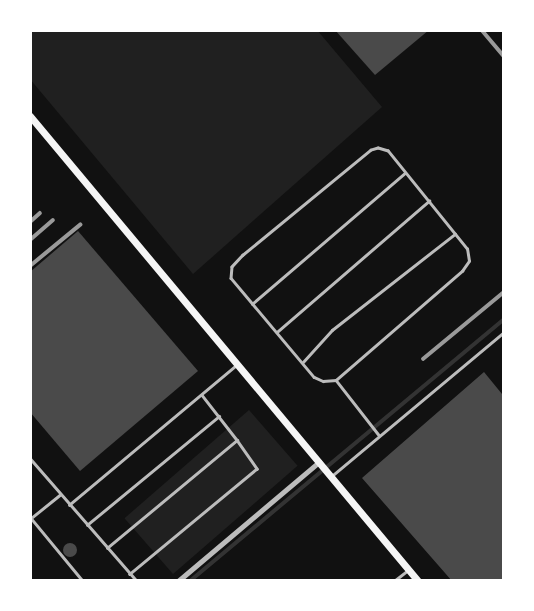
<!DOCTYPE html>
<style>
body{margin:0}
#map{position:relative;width:534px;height:611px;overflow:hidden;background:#111;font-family:Raleway,sans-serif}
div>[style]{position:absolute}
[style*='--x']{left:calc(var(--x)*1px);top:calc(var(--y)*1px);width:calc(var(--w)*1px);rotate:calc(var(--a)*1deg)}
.green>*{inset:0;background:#202020;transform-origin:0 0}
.stream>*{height:3.5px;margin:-1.75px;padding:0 1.75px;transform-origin:1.75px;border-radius:1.75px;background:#333}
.building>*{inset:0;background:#4a4a4a}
.round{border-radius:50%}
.service>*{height:2.5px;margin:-1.25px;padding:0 1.25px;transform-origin:1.25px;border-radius:1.25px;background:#bcbcbc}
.minor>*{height:5px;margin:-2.5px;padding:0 2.5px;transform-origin:2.5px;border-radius:2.5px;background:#bcbcbc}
.secondary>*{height:7px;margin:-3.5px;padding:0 3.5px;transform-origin:3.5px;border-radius:3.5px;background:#f5f5f5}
.rail>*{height:3.5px;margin:-1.75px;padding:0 1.75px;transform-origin:1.75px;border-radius:1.75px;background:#9a9a9a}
span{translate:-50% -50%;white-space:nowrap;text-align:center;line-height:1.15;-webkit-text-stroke:6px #fff;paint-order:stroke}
.frame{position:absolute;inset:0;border:32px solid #fff;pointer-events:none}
</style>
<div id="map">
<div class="green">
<div style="clip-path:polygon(30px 30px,317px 30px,382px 107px,193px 274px,30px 79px)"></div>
<div style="left:249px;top:410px;width:74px;height:165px;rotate:49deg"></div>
</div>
<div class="stream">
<div style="--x:190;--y:581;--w:409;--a:-39.8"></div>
</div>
<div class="building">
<div style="clip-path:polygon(335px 30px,429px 30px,375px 75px)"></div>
<div style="clip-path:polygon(78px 231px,198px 371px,80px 471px,30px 412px,30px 272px)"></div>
<div style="clip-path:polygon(484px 372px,502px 394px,504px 391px,504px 581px,452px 581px,362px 478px)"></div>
<div class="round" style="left:63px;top:543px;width:14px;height:14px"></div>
</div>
<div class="service">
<div style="--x:252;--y:304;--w:201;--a:-40.6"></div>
<div style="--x:277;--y:332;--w:201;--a:-40.8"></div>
<div style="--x:303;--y:362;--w:43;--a:-47.8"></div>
<div style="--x:332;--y:330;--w:156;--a:-38"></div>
<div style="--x:336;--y:380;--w:167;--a:-40.9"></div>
<div style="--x:462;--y:271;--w:12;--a:-55"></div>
<div style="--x:469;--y:261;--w:12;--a:-99"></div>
<div style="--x:467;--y:249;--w:126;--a:-128.9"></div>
<div style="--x:388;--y:151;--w:10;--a:-163"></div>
<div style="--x:378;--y:148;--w:7;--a:164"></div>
<div style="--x:371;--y:150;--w:166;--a:140.6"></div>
<div style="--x:243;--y:255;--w:16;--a:133"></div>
<div style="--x:232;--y:267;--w:11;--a:95"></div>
<div style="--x:231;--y:278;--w:129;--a:50"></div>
<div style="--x:314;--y:377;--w:10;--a:24"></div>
<div style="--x:323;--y:381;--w:13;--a:-4"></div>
<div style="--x:336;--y:380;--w:70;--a:52"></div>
<div style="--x:202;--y:395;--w:57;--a:52.1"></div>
<div style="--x:30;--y:458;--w:163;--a:49"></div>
<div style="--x:333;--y:475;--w:223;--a:-39.9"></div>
<div style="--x:69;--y:505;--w:217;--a:-39.9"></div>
<div style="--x:31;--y:518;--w:82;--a:50.5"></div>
<div style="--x:30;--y:519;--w:38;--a:-39"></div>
<div style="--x:87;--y:525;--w:171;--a:-39.5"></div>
<div style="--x:107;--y:548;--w:169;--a:-39.7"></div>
<div style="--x:237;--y:440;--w:35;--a:55"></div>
<div style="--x:257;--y:469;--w:165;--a:140.4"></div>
<div style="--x:394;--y:581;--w:18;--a:-38"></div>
</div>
<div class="minor">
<div style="--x:178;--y:581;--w:185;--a:-40.2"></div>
</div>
<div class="secondary">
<div style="--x:30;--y:116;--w:606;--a:50.16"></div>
</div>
<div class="rail">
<div style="--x:482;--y:30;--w:34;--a:50"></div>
<div style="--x:30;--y:222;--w:13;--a:-42"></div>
<div style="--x:30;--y:240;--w:30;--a:-41"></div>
<div style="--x:30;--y:266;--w:65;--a:-39.4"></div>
<div style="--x:423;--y:359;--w:105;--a:-39.6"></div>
</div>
<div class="frame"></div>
</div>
